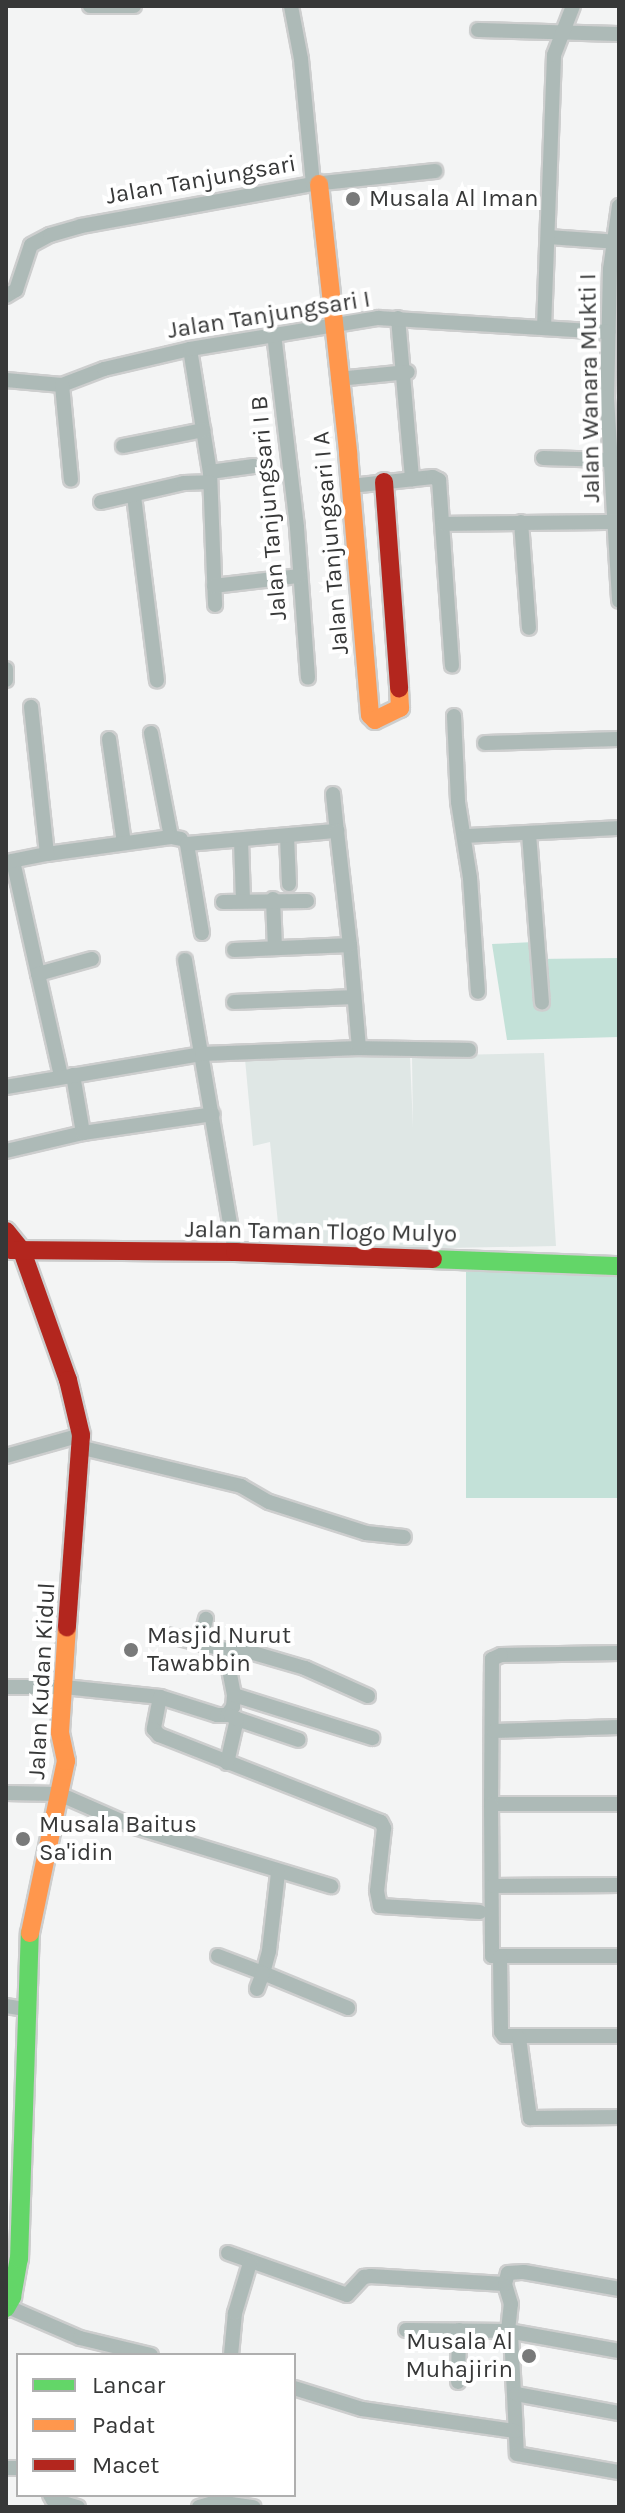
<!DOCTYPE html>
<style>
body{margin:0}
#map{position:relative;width:625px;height:2513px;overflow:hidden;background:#f3f4f4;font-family:Karla,sans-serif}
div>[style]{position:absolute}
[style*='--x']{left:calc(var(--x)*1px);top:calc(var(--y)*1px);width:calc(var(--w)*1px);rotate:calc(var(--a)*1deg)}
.built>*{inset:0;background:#dfe7e5}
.green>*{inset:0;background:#c3e1d8;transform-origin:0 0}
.roads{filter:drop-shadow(2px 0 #cdcece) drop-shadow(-2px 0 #cdcece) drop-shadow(0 2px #cdcece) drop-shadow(0 -2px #cdcece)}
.street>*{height:14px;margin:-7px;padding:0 7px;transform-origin:7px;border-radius:7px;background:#adbab7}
.fast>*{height:18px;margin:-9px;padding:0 9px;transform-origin:9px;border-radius:9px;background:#63d668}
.slow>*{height:18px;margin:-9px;padding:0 9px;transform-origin:9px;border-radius:9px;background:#ff974d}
.jam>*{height:18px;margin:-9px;padding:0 9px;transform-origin:9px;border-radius:9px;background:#b3261e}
.dots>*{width:22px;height:22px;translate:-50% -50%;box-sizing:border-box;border:4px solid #fff;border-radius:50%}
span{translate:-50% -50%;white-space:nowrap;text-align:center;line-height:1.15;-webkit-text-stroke:8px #fff;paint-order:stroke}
.street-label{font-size:24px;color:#373838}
.poi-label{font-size:24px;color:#373838}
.left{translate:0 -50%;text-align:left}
.right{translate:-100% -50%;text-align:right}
.frame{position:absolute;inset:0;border:8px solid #373838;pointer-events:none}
.legend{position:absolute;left:16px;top:2353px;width:280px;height:144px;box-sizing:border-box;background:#fff;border:2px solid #afafaf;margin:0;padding:10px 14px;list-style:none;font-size:24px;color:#373838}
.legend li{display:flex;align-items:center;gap:16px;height:40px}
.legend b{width:40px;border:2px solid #afafaf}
</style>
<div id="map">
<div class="built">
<div style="clip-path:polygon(544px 1053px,556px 1246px,398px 1249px,280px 1244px,270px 1142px,253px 1146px,245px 1059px,410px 1056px,413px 1128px,412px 1056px)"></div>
</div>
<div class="green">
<div style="clip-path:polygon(534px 942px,535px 959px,619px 958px,619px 1037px,507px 1040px,492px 944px)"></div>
<div style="left:619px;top:1272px;width:226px;height:153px;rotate:90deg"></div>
</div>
<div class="roads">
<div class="street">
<div style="--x:90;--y:6;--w:44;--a:0"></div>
<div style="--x:478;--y:30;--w:141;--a:1.6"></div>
<div style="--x:313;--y:184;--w:123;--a:-6.1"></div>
<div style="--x:619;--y:206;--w:64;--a:98.1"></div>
<div style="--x:610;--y:269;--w:128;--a:91.3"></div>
<div style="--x:607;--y:397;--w:204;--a:86.6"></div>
<div style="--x:548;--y:237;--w:71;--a:4"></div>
<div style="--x:6;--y:296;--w:12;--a:-31"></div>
<div style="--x:16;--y:290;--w:47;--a:-71.6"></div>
<div style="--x:31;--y:245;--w:21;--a:-28"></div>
<div style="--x:50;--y:235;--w:32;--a:-16"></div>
<div style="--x:81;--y:226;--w:236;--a:-10.3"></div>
<div style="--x:313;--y:184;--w:126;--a:-95.5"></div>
<div style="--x:301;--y:59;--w:54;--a:-100.7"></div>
<div style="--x:398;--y:318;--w:162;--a:85"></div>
<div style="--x:544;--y:328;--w:273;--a:-87.9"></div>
<div style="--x:554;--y:55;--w:53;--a:-68.8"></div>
<div style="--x:274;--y:334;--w:195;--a:83.2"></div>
<div style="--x:297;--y:528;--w:150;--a:85.8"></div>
<div style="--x:190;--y:349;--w:125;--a:80.8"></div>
<div style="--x:210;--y:472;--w:133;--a:87.8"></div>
<div style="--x:338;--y:379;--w:70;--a:-5.7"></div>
<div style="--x:6;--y:380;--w:56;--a:5.1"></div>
<div style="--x:62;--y:385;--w:45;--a:-20.9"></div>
<div style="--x:104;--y:369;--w:88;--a:-13.1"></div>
<div style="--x:190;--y:349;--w:191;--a:-9.4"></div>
<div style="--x:378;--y:318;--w:231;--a:3.5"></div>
<div style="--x:62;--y:385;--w:95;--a:84.6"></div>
<div style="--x:123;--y:446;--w:82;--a:-11.3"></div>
<div style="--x:543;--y:458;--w:67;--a:1.7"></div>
<div style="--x:210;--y:472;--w:44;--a:-7.8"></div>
<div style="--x:351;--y:486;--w:82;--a:-6.3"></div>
<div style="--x:433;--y:477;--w:7;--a:27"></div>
<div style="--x:439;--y:480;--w:186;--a:86"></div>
<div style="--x:134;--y:496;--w:186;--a:82.9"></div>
<div style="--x:101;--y:502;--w:85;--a:-12.9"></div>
<div style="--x:184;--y:483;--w:25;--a:-2"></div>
<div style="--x:521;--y:522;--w:106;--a:85.7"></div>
<div style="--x:444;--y:524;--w:175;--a:-0.7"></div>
<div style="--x:214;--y:586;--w:86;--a:-6.7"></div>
<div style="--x:6;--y:669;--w:11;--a:90"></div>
<div style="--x:454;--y:716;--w:86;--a:87.3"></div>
<div style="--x:458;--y:802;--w:77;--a:81"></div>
<div style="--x:470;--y:878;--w:114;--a:86"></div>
<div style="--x:151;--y:733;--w:106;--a:79.1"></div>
<div style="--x:171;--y:837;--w:10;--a:11"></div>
<div style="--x:109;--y:739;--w:105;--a:81.8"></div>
<div style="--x:485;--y:743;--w:134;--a:-1.7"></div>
<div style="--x:333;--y:794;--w:37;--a:84"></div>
<div style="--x:529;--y:834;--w:169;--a:85.6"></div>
<div style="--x:287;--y:836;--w:48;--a:87.6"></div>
<div style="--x:466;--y:836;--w:153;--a:-3"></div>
<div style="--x:241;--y:840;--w:61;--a:88.1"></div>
<div style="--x:47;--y:854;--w:125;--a:-7.8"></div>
<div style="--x:13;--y:861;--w:116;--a:77.5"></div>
<div style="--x:6;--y:862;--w:42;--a:-11"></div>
<div style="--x:47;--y:854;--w:148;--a:-96.2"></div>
<div style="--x:273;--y:899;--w:49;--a:87.7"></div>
<div style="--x:223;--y:902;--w:84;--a:-0.7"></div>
<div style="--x:202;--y:933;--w:90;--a:-99.6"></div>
<div style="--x:187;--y:844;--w:151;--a:-5"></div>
<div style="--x:337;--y:831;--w:115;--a:83.5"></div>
<div style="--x:185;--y:960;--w:296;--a:80.3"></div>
<div style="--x:234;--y:1002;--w:120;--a:-2.4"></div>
<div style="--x:359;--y:1048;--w:110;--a:1"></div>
<div style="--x:73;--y:1075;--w:59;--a:80.2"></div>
<div style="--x:61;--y:1076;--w:105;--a:-102.7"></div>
<div style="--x:38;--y:974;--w:56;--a:-15.5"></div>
<div style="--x:6;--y:1087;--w:199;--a:-9.6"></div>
<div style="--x:202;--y:1054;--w:157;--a:-2.2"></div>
<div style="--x:359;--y:1048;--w:103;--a:-95"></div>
<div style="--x:350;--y:945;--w:116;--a:177.5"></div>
<div style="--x:6;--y:1151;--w:79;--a:-13.2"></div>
<div style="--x:83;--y:1133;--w:131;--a:-8.3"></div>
<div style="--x:79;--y:1447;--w:167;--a:13.5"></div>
<div style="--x:241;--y:1486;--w:32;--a:30"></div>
<div style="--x:269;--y:1502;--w:102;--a:17.7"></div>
<div style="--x:366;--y:1533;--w:38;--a:6"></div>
<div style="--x:6;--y:1456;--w:78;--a:-15.6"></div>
<div style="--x:167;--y:1635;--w:65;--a:14.3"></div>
<div style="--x:200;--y:1643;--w:25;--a:-76"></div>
<div style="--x:619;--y:1653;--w:118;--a:179"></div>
<div style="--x:501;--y:1655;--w:10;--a:156"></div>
<div style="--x:492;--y:1659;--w:145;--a:90.4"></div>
<div style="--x:491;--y:1804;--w:128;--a:0"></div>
<div style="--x:6;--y:1687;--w:58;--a:0"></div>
<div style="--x:64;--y:1687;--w:97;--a:5.9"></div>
<div style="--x:160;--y:1697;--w:60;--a:17.5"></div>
<div style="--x:217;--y:1715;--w:10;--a:0"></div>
<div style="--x:227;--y:1715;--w:10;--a:-53"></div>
<div style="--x:233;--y:1707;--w:12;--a:-85"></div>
<div style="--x:234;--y:1695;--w:145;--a:17.3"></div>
<div style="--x:234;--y:1695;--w:36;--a:-101"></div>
<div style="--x:227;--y:1660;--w:9;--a:-72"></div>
<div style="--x:230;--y:1651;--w:13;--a:-4"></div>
<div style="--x:243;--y:1650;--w:65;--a:16.2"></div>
<div style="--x:305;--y:1668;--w:69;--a:24"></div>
<div style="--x:160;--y:1697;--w:33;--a:101"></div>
<div style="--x:154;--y:1729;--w:8;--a:50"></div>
<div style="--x:159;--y:1735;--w:238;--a:21.4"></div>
<div style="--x:381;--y:1822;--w:7;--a:63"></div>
<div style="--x:384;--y:1828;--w:63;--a:96.3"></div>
<div style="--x:377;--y:1891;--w:15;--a:79"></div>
<div style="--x:380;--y:1906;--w:100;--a:3.4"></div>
<div style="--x:237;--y:1719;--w:65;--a:18.7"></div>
<div style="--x:494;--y:1731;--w:125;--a:-1.8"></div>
<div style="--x:227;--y:1763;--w:45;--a:-77.2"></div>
<div style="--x:237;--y:1719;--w:7;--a:-153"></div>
<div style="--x:6;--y:1793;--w:53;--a:1.1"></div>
<div style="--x:59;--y:1794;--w:83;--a:23.5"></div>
<div style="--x:135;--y:1827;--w:205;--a:16.8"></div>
<div style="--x:491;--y:1804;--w:152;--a:89.6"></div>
<div style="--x:492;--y:1956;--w:127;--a:0"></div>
<div style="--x:278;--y:1873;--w:79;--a:96.6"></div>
<div style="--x:269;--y:1951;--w:23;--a:105"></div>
<div style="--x:263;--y:1973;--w:92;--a:22.4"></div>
<div style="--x:492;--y:1886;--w:127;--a:-0.5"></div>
<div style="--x:218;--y:1956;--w:48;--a:20.7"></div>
<div style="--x:263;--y:1973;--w:17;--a:111"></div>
<div style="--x:500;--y:1957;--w:75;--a:89.2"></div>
<div style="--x:501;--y:2032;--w:5;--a:53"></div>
<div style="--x:504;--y:2036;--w:115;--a:0"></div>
<div style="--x:6;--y:2006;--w:20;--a:9"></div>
<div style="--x:519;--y:2038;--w:81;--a:82.2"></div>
<div style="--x:530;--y:2118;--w:89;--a:-0.6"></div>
<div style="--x:228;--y:2253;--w:126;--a:19.4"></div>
<div style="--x:347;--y:2295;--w:25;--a:-47"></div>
<div style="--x:364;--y:2277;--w:6;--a:-9"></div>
<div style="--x:370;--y:2276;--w:135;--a:3.4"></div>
<div style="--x:8;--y:2307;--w:78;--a:23.3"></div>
<div style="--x:80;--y:2338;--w:73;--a:13.5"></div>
<div style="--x:406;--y:2330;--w:102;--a:0.6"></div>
<div style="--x:508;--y:2331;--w:113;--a:10.2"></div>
<div style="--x:508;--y:2331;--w:27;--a:-84"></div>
<div style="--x:511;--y:2304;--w:21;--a:-107"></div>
<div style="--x:505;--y:2284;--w:11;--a:-75"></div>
<div style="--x:508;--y:2273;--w:16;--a:-4"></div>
<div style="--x:524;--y:2272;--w:97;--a:10.1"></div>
<div style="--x:511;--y:2333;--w:121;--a:87.2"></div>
<div style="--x:517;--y:2454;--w:104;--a:10"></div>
<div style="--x:231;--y:2355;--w:42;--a:-84.6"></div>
<div style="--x:235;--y:2313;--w:52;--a:-73.3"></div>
<div style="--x:458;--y:2382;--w:52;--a:-88.9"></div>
<div style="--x:294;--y:2388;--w:71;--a:17.2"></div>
<div style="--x:362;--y:2409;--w:155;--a:8.2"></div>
<div style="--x:516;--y:2394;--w:105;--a:10.5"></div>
<div style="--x:6;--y:2468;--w:12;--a:0"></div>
<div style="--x:50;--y:2495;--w:6;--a:59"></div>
<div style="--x:53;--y:2500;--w:26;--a:16"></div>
<div style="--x:199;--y:2507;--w:19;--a:-16"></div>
<div style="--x:217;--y:2502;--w:37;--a:8"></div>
</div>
<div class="fast">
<div style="--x:433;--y:1259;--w:186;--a:2.2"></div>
<div style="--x:6;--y:2308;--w:13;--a:-61"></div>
<div style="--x:12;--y:2297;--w:39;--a:-80"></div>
<div style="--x:19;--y:2259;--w:326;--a:-88.1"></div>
</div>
<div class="slow">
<div style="--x:319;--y:184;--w:271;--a:83.8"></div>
<div style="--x:348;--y:453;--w:263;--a:85.2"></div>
<div style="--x:370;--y:715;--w:7;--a:45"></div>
<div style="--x:375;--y:720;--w:28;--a:-26"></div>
<div style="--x:400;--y:708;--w:20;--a:-93"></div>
<div style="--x:30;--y:1933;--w:176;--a:-78.2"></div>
<div style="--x:66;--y:1761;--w:30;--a:-102"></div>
<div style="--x:60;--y:1732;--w:105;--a:-86.2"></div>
</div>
<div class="jam">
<div style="--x:384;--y:482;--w:207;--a:85.8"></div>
<div style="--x:6;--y:1231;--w:26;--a:51"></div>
<div style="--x:22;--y:1251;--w:137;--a:70.4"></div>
<div style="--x:68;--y:1380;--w:57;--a:76.7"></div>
<div style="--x:81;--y:1435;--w:193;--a:94.2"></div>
<div style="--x:10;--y:1250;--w:225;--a:0.5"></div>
<div style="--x:235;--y:1252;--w:198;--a:2"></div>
</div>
</div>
<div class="dots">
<div style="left:353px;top:199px;background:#797a7a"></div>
<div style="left:131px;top:1650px;background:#797a7a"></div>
<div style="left:23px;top:1839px;background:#797a7a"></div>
<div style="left:529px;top:2356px;background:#797a7a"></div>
</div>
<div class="street-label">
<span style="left:201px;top:180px;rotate:-10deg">Jalan Tanjungsari</span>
<span style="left:269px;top:315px;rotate:-9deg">Jalan Tanjungsari I</span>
<span style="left:590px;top:388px;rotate:-91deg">Jalan Wanara Mukti I</span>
<span style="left:269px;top:508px;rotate:-95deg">Jalan Tanjungsari I B</span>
<span style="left:331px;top:543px;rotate:-95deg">Jalan Tanjungsari I A</span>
<span style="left:321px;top:1232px;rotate:1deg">Jalan Taman Tlogo Mulyo</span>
<span style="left:42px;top:1681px;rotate:-87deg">Jalan Kudan Kidul</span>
</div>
<div class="poi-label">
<span class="left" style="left:369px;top:199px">Musala Al Iman</span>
<span class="left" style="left:147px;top:1650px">Masjid Nurut<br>Tawabbin</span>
<span class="left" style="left:39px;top:1839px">Musala Baitus<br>Sa'idin</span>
<span class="right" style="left:513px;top:2356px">Musala Al<br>Muhajirin</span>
</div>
<div class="frame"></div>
<ul class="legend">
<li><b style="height:10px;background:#63d668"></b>Lancar</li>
<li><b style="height:10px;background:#ff974d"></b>Padat</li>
<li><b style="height:10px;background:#b3261e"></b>Macet</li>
</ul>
</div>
